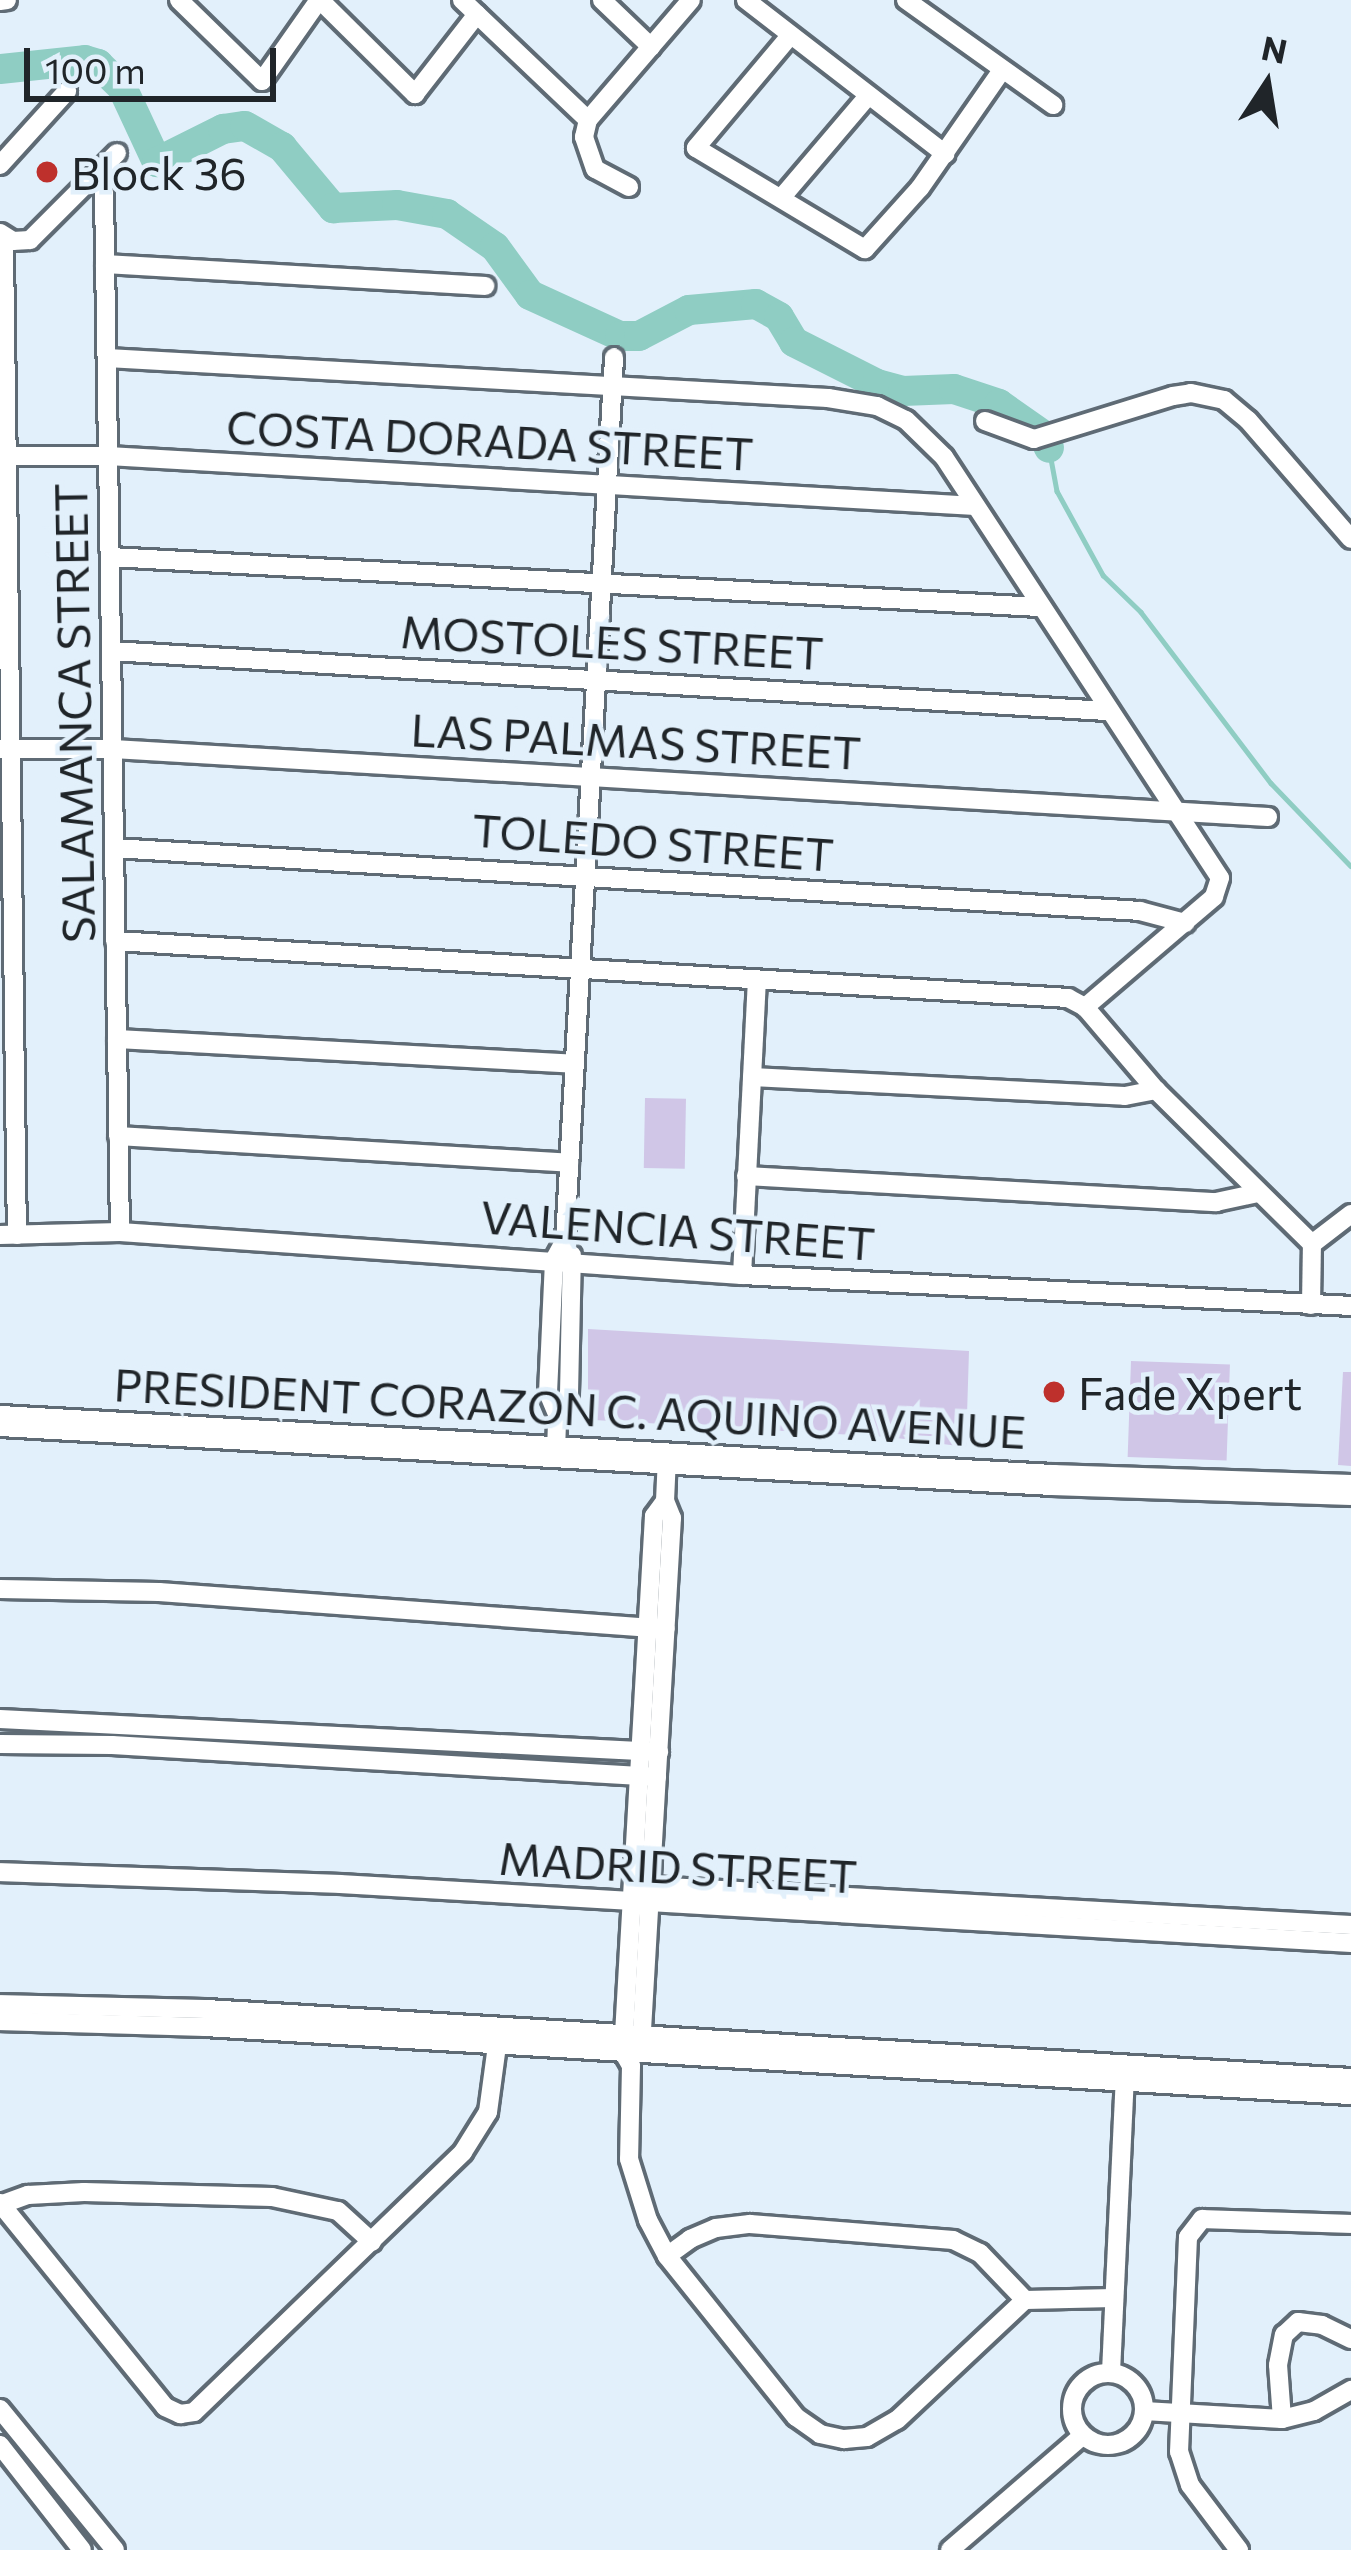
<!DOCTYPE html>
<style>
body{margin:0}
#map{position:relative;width:1351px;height:2550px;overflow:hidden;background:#e2f0fb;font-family:Commissioner,sans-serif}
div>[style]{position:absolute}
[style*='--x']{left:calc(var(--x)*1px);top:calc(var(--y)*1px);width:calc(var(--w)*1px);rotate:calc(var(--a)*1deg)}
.green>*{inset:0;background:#d0c6e7;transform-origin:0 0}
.stream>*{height:4.5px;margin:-2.25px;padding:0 2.25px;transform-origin:2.25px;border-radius:2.25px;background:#8fcdc3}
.river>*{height:30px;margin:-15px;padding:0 15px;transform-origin:15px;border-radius:15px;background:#8fcdc3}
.roads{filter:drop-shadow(3px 0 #5f6b75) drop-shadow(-3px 0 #5f6b75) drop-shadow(0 3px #5f6b75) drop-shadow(0 -3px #5f6b75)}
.street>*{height:18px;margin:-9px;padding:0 9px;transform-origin:9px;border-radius:9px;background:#fff}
.street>.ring{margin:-9px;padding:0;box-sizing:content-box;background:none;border:18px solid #fff;border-radius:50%}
.primary>*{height:30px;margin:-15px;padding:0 15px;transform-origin:15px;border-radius:15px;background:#fff}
.dots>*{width:33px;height:33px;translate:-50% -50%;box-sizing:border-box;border:6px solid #e2f0fb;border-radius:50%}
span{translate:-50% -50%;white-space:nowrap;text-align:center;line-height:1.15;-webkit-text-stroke:9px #e2f0fb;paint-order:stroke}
.poi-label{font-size:45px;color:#202529}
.left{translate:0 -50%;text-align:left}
.street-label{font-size:45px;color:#202529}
.north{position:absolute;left:1207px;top:24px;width:120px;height:120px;-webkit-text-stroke:9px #e2f0fb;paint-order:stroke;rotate:12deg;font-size:33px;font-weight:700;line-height:48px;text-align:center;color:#202529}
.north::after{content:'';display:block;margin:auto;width:42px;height:54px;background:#202529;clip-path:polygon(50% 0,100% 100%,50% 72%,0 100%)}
.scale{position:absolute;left:24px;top:48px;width:252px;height:54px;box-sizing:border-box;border:6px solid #202529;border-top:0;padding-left:15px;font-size:36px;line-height:42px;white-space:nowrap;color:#202529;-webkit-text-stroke:9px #e2f0fb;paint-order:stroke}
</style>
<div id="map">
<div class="green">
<div style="left:645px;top:1098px;width:41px;height:70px;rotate:1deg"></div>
<div style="clip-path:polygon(588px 1329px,969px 1351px,966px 1447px,889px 1437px,594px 1420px,588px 1410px)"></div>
<div style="left:1131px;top:1361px;width:99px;height:96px;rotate:2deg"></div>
<div style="clip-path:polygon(1343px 1372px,1351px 1372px,1351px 1466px,1338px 1465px)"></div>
</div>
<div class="stream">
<div style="--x:1049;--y:448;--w:44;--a:79.5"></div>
<div style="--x:1057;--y:491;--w:96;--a:61.3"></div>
<div style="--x:1103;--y:575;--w:53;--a:44.2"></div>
<div style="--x:1141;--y:612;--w:215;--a:52.8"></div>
<div style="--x:1271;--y:783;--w:115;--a:46.1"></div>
</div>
<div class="river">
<div style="--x:0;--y:69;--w:85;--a:-6"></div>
<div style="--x:85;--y:60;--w:14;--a:17"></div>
<div style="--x:98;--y:64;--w:33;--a:44"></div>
<div style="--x:122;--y:87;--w:83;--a:65"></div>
<div style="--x:157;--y:162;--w:74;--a:-26.6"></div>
<div style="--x:223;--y:129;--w:22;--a:-8"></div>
<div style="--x:245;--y:126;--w:43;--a:29.6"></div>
<div style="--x:282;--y:147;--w:80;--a:50.1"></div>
<div style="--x:333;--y:208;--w:64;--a:-2.7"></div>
<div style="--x:397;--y:205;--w:51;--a:10.2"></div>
<div style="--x:447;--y:214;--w:58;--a:34.5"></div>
<div style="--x:495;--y:247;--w:59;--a:53.9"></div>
<div style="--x:530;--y:295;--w:99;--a:24.5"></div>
<div style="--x:620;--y:336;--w:19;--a:0"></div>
<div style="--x:639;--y:336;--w:56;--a:-27.5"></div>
<div style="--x:689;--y:310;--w:67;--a:-5.1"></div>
<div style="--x:756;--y:304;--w:26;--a:29"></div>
<div style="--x:779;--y:317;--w:29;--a:59"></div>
<div style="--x:794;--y:342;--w:93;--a:26.8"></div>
<div style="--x:877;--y:384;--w:27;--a:15"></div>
<div style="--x:903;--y:391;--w:51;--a:-2.2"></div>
<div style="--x:954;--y:389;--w:47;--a:18.4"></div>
<div style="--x:999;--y:404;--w:54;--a:35.2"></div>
<div style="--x:1043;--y:435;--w:14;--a:65"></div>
</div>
<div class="roads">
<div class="street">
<div style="--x:179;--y:0;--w:116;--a:44.3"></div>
<div style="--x:262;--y:81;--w:99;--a:-54.9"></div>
<div style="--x:320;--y:0;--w:134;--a:44.7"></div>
<div style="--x:415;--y:94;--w:101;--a:-52.2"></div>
<div style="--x:462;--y:0;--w:174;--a:43.6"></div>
<div style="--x:602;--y:0;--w:68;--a:43.8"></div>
<div style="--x:746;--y:0;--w:252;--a:37.7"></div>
<div style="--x:906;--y:0;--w:181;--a:35.5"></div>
<div style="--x:0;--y:1;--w:7;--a:-8"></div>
<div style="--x:789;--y:37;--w:145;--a:130"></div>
<div style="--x:696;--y:148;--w:197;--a:30.9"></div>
<div style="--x:865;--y:249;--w:82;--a:-48"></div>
<div style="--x:920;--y:188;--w:140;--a:-55.2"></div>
<div style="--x:0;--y:165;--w:100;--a:-47.8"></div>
<div style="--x:629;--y:187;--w:38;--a:-152"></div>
<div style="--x:595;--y:169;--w:34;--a:-109"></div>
<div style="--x:584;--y:137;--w:17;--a:-77"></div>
<div style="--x:588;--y:120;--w:158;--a:-49.4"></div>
<div style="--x:104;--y:192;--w:1040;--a:89.12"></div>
<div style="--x:782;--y:197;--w:133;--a:-49.6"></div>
<div style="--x:0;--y:233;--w:15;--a:32"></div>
<div style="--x:13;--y:241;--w:17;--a:-3"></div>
<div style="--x:30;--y:240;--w:123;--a:-45"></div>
<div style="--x:4;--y:248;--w:987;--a:89.25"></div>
<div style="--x:105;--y:264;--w:381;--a:3.3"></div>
<div style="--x:107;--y:358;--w:722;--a:3.18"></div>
<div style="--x:828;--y:398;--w:50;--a:9.3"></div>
<div style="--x:877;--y:406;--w:32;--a:26"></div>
<div style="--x:906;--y:420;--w:53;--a:44.2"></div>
<div style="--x:944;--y:457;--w:503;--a:56.75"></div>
<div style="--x:1220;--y:878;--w:20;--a:108"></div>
<div style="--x:1214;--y:897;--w:170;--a:139.5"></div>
<div style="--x:985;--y:421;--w:52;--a:20.2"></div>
<div style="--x:1034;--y:439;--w:145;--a:-17.2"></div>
<div style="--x:1173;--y:396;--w:18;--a:-9"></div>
<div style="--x:1191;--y:393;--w:34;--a:12"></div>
<div style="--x:1224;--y:400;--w:31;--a:40"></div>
<div style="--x:1248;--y:420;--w:157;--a:49.1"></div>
<div style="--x:0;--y:456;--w:108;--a:0"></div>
<div style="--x:108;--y:456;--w:869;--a:3.3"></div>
<div style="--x:110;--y:557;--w:930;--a:3.08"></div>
<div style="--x:111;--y:651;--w:998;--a:3.45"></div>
<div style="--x:0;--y:749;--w:113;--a:0"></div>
<div style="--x:113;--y:749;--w:1157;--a:3.37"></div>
<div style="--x:114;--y:848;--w:1028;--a:3.51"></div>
<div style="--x:1140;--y:911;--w:47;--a:14.9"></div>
<div style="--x:115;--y:941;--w:955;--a:3.42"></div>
<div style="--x:1068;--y:998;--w:19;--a:28"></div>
<div style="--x:1085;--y:1007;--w:109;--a:49.5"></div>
<div style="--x:1156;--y:1090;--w:219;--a:44.6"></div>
<div style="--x:117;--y:1039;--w:458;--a:3.1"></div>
<div style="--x:752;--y:1077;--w:373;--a:2.9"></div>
<div style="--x:1125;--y:1096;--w:32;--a:-11"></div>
<div style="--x:118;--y:1136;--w:452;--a:3.4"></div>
<div style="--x:746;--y:1176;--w:471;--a:3.2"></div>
<div style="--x:1216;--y:1202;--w:43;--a:-12.1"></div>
<div style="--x:0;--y:1235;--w:120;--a:-1.4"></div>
<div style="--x:120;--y:1232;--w:623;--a:3.95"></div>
<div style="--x:742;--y:1275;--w:610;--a:2.91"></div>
<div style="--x:1312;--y:1244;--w:49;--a:-37.6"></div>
<div style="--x:742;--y:1275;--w:294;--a:-87.1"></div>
<div style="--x:1311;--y:1305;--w:61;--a:-89.1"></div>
<div style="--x:557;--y:1414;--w:23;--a:-59"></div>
<div style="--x:569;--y:1394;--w:139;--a:-88.8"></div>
<div style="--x:556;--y:1451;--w:37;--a:-88"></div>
<div style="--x:557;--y:1414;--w:23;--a:-113"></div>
<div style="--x:548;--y:1393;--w:133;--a:-87.4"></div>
<div style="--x:554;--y:1260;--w:23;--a:-61"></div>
<div style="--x:565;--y:1240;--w:884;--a:-86.82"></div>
<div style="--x:665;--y:1501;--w:19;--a:126"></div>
<div style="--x:654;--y:1516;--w:537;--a:93.31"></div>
<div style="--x:623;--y:2052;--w:16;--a:60"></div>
<div style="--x:631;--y:2066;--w:93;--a:91.2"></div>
<div style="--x:629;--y:2159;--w:64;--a:72.7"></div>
<div style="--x:648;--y:2220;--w:41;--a:62.2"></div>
<div style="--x:667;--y:2256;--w:206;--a:51.3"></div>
<div style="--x:796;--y:2417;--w:29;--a:35"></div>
<div style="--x:820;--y:2434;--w:25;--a:12"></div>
<div style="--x:844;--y:2439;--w:23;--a:-5"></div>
<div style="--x:867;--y:2437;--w:34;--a:-30"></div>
<div style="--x:897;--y:2420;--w:175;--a:-43.2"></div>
<div style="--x:1025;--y:2300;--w:89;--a:-1.3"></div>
<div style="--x:0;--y:1589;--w:159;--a:1.1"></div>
<div style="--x:159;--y:1592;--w:508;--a:4.17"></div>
<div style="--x:0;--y:1719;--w:660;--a:2.87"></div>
<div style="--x:0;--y:1744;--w:112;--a:0.5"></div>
<div style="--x:112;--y:1745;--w:546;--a:3.36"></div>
<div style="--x:0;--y:1872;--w:340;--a:2"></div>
<div style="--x:340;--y:1884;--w:1013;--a:3.34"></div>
<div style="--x:633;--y:1885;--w:719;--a:3.19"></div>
<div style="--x:0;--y:2004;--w:206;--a:1.4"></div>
<div style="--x:206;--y:2009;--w:1147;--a:3.45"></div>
<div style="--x:0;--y:2021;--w:205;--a:1.7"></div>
<div style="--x:205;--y:2027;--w:1148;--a:3.4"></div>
<div style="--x:641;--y:2047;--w:530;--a:-86.65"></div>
<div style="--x:672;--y:1518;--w:18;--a:-112"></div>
<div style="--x:665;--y:1501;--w:44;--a:-87.4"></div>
<div style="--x:0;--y:2203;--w:262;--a:51"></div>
<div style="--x:165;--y:2407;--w:17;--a:25"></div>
<div style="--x:180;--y:2414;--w:14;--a:-8"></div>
<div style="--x:194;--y:2412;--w:374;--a:-44"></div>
<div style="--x:463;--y:2152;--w:47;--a:-58"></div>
<div style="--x:488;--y:2112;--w:75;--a:-82.3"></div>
<div style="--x:0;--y:2205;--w:30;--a:-20"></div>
<div style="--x:28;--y:2195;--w:56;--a:-3.1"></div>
<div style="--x:84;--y:2192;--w:188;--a:1.5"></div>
<div style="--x:272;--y:2197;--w:67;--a:12"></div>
<div style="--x:338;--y:2211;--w:46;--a:42.4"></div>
<div style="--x:667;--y:2256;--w:29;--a:-36"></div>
<div style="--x:690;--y:2239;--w:28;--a:-23"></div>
<div style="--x:716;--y:2228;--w:34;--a:-7"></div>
<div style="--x:750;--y:2224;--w:204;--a:4.5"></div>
<div style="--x:953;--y:2240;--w:30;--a:26"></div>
<div style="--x:980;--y:2253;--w:65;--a:46.2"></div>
<div style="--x:1111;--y:2372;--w:301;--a:-87.3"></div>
<div class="ring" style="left:1072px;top:2373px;width:54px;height:54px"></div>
<div style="--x:0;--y:2409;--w:182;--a:50.8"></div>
<div style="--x:1144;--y:2411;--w:138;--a:3.3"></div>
<div style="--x:1282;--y:2419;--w:33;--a:-14"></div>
<div style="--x:1314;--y:2411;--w:43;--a:-29.6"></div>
<div style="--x:1282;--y:2419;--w:54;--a:-94.2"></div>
<div style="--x:1278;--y:2365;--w:31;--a:-79"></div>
<div style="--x:1284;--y:2335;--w:19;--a:-43"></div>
<div style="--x:1298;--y:2322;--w:24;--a:7"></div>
<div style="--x:1322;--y:2325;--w:32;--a:26"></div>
<div style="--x:0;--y:2445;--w:133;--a:52"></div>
<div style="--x:950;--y:2550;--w:174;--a:-40.8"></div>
<div style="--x:1239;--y:2550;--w:81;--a:-127"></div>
<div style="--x:1190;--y:2485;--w:35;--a:-108"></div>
<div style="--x:1179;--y:2452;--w:215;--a:-87.6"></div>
<div style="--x:1188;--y:2237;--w:23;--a:-52"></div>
<div style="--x:1202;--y:2219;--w:149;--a:1.9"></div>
</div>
<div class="primary">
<div style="--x:0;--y:1421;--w:1054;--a:3.21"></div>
<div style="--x:1052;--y:1480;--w:299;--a:1.9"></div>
</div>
</div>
<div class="dots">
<div style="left:47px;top:172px;background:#be302c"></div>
<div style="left:1054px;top:1392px;background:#be302c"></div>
</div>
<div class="poi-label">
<span class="left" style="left:71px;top:172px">Block 36</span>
<span class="left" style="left:1078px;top:1392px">Fade Xpert</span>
</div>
<div class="street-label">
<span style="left:490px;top:439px;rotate:3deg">COSTA DORADA STREET</span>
<span style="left:612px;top:641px;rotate:3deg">MOSTOLES STREET</span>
<span style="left:73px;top:713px;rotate:-91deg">SALAMANCA STREET</span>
<span style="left:636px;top:740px;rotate:3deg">LAS PALMAS STREET</span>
<span style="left:653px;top:841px;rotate:4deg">TOLEDO STREET</span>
<span style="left:678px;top:1229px;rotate:4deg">VALENCIA STREET</span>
<span style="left:570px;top:1407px;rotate:3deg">PRESIDENT CORAZON C. AQUINO AVENUE</span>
<span style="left:678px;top:1866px;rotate:3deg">MADRID STREET</span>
</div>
<div class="north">N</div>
<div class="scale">100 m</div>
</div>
